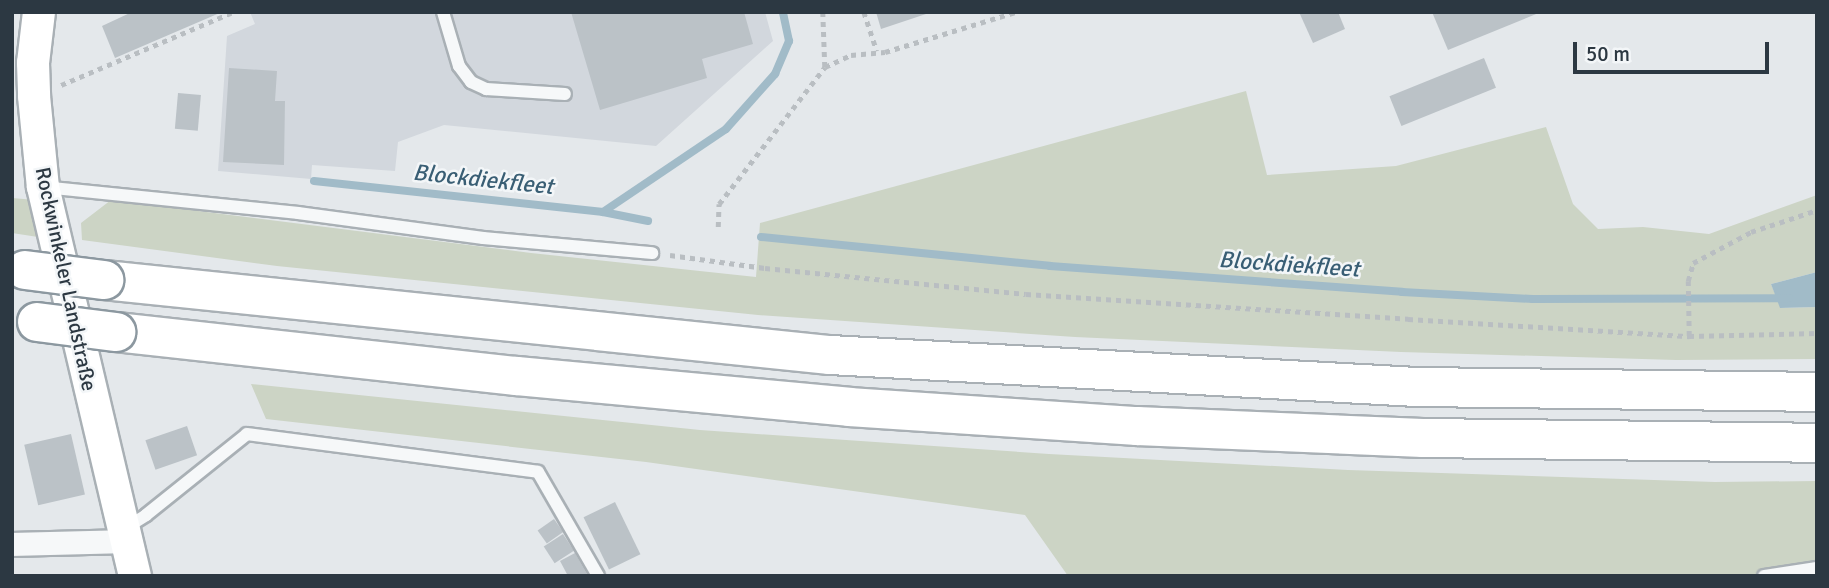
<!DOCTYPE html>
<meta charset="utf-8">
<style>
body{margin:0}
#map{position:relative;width:1829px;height:588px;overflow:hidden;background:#e4e8eb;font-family:Signika,sans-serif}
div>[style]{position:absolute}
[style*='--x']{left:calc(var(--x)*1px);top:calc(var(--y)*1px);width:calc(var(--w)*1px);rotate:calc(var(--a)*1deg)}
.built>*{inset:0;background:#d2d7dd}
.green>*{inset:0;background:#ccd4c5}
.water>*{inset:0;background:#a1bbc8}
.stream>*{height:8px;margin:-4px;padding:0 4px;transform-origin:4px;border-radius:4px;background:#a1bbc8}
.building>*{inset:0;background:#bbc2c7;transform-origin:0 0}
.path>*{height:4.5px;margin-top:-2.25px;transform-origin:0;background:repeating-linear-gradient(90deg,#b9bec2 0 5px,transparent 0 10px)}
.roads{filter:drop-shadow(2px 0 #a9b0b5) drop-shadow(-2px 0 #a9b0b5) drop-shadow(0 2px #a9b0b5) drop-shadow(0 -2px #a9b0b5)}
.service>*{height:12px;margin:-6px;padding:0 6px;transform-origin:6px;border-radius:6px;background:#f6f8f9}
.minor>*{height:23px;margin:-11.5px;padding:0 11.5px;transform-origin:11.5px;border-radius:11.5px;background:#f6f8f9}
.secondary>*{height:32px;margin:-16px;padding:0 16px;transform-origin:16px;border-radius:16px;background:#fff}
.motorway>*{height:38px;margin:-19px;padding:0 19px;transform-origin:19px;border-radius:19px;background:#fff}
.bridges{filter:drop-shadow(2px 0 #8c98a0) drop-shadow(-2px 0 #8c98a0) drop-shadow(0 2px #8c98a0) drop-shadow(0 -2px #8c98a0)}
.motorway-bridge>*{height:38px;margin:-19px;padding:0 19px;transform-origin:19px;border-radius:19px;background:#fff}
span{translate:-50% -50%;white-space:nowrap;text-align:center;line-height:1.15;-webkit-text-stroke:5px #f3f6f8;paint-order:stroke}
.street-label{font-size:21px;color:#2c3842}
.water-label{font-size:23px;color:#395e74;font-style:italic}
.frame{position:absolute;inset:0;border:14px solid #2c3842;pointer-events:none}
.scale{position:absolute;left:1573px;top:42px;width:196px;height:32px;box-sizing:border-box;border:4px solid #2c3842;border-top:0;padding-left:9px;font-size:21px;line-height:24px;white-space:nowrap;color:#2c3842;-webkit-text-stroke:5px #f3f6f8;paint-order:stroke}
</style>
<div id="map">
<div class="built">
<div style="clip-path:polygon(250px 12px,765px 12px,773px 41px,656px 146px,444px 125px,398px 142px,395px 171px,312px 165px,311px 179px,218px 171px,227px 36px,255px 24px)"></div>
</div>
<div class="green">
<div style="clip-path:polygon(1246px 91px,1267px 175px,1396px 166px,1546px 127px,1573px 204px,1598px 229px,1643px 227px,1709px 234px,1817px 195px,1817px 272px,1771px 284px,1781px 308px,1817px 307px,1817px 359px,1676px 360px,1401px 352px,1075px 337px,758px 315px,277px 266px,82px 240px,81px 223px,111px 200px,531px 253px,756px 277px,760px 223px)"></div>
<div style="clip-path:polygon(12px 198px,35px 200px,38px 237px,12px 233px)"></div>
<div style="clip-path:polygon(251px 384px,700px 430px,1049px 454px,1348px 470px,1715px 482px,1817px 481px,1817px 576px,1068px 576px,1025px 515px,646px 462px,266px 419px)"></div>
</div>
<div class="water">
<div style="clip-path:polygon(1817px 272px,1817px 307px,1780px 308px,1771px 284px)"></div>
</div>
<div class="stream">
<div style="--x:314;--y:181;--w:291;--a:6.1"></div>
<div style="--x:603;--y:212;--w:46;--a:11.3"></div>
<div style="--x:603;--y:212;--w:148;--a:-34"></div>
<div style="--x:726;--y:129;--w:74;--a:-48.3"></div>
<div style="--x:775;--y:74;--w:36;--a:-67"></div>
<div style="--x:789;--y:41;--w:30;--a:-102"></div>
<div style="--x:761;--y:237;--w:290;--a:5.7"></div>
<div style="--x:1050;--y:266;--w:353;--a:4.2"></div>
<div style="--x:1402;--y:292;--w:131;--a:3.1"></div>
<div style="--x:1533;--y:299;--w:256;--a:-0.2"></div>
</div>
<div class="building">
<div style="clip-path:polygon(132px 12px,222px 12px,115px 58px,102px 26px)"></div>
<div style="clip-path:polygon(571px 12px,744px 12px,753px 44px,702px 59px,707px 78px,600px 110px)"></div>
<div style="clip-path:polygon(876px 12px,928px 12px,929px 13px,881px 29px)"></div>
<div style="clip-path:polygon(1299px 12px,1338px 12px,1345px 29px,1313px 43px)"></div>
<div style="clip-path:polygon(1432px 12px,1541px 12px,1448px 50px)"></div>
<div style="left:1484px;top:58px;width:32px;height:102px;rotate:68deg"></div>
<div style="clip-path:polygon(229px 68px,277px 71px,275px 101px,285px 101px,284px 165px,223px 162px)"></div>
<div style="left:178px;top:93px;width:23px;height:36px;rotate:5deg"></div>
<div style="left:187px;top:426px;width:31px;height:44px;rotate:71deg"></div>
<div style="left:71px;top:434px;width:62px;height:48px;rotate:77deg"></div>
<div style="left:615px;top:502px;width:58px;height:35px;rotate:64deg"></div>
<div style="left:554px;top:519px;width:16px;height:20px;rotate:55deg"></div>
<div style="left:563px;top:534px;width:20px;height:23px;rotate:57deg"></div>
<div style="clip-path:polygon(575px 553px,588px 576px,568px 576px,560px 561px)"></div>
</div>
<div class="path">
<div style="--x:823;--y:12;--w:55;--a:87.9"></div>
<div style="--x:864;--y:12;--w:41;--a:71.6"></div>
<div style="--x:61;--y:85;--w:185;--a:-23"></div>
<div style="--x:718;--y:227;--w:23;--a:-88"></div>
<div style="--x:719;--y:204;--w:173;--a:-52.3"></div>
<div style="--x:825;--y:67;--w:29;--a:-25"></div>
<div style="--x:851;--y:55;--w:34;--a:-5"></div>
<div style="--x:885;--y:52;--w:137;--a:-17"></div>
<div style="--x:670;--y:255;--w:96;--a:7.8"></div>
<div style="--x:765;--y:268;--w:262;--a:5.7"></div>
<div style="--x:1026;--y:294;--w:383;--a:3.7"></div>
<div style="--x:1408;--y:319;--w:282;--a:3.5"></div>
<div style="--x:1689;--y:336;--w:128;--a:-1.3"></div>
<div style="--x:1689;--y:336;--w:55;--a:-91"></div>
<div style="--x:1688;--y:281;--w:19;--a:-74"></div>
<div style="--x:1693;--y:263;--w:66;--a:-28.1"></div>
<div style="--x:1751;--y:232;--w:70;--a:-18.4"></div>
</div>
<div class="roads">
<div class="service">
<div style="--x:443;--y:12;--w:56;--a:73.5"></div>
<div style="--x:459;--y:66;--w:20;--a:53"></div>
<div style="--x:471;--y:82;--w:17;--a:25"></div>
<div style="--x:486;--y:89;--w:79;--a:3.6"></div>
<div style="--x:43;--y:187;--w:256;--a:5.8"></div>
<div style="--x:298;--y:213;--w:187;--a:7.7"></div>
<div style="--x:483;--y:238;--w:170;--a:5.1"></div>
<div style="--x:124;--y:529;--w:26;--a:-32"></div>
<div style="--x:146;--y:515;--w:129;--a:-38.7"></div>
<div style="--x:247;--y:434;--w:293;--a:7.4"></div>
<div style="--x:538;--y:472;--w:120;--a:60"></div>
<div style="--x:1764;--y:576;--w:54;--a:-8.6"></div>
</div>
<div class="minor">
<div style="--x:12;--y:544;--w:115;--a:-1.5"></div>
</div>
<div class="secondary">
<div style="--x:39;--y:12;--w:51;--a:96.7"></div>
<div style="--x:33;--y:63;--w:33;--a:88"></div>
<div style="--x:34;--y:96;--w:91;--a:84.4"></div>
<div style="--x:43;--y:187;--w:400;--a:76.7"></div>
</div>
<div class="motorway">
<div style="--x:104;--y:280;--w:730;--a:5.9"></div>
<div style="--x:830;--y:355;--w:588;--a:3.12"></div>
<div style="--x:1417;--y:387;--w:400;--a:0.7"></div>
<div style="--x:116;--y:332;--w:403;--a:6.3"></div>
<div style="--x:517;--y:376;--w:333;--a:5.3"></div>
<div style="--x:849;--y:407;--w:289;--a:3.8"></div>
<div style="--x:1137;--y:426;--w:286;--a:2.4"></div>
<div style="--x:1423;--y:438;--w:394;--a:0.7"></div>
</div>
</div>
<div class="bridges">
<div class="motorway-bridge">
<div style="--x:25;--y:270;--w:80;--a:7.2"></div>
<div style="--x:37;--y:322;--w:80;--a:7.2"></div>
</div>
</div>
<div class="street-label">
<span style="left:66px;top:279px;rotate:78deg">Rockwinkeler Landstraße</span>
</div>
<div class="water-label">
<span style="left:483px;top:180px;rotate:6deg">Blockdiekfleet</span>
<span style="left:1289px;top:265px;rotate:4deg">Blockdiekfleet</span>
</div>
<div class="frame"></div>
<div class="scale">50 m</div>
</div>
